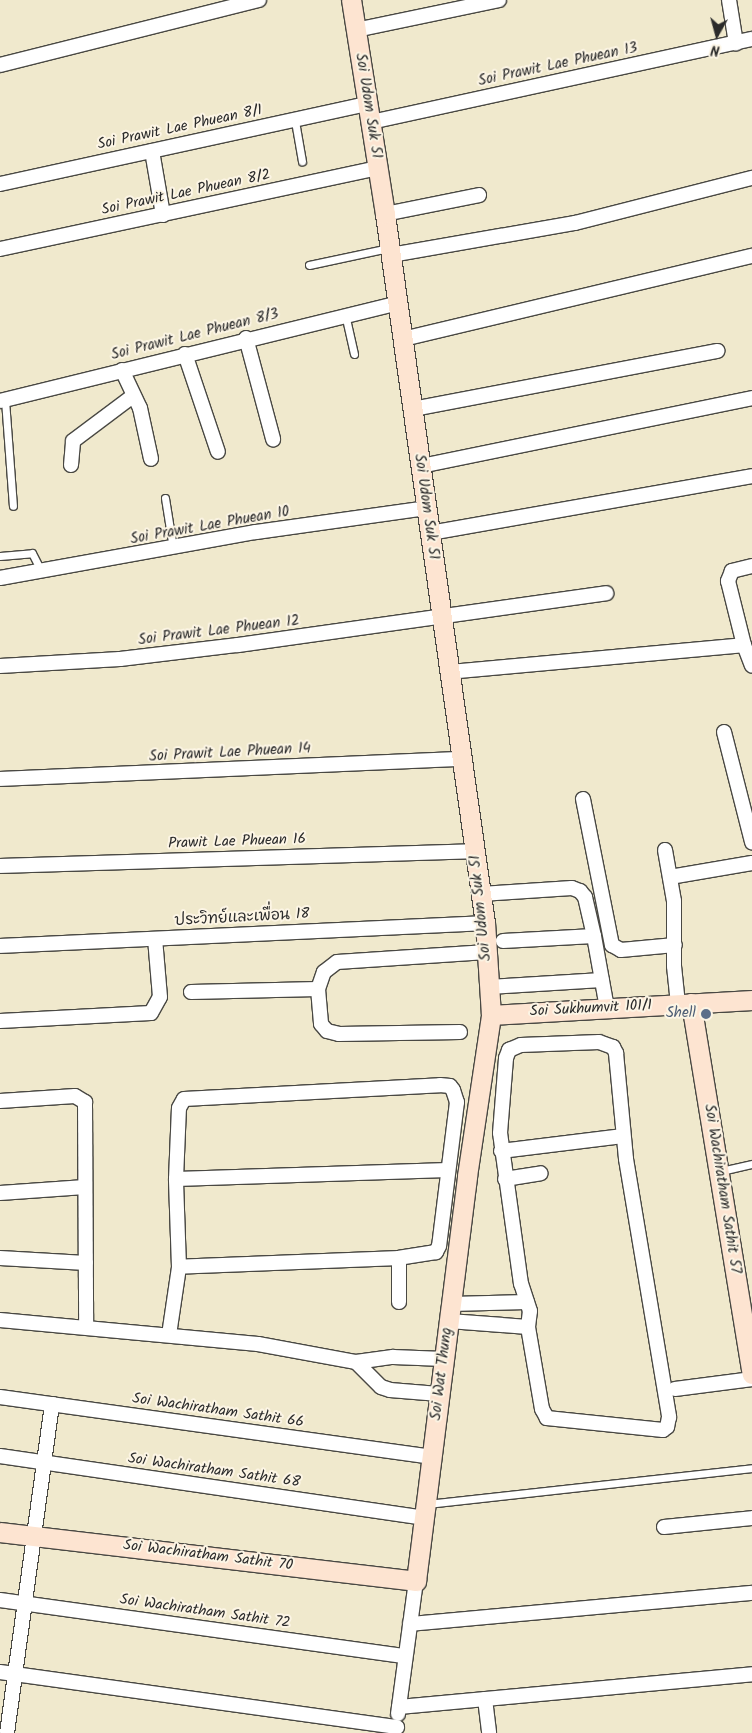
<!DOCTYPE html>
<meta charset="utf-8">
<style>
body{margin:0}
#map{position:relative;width:752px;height:1733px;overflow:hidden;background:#f0e9cd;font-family:Kalam,"Playpen Sans Thai",sans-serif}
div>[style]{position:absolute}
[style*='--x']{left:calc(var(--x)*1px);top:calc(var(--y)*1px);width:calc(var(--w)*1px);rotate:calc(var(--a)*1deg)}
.roads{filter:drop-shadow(1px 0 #494843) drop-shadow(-1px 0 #494843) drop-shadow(0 1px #494843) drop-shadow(0 -1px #494843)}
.lane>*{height:7px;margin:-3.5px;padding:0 3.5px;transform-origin:3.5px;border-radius:3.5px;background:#fff}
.street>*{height:14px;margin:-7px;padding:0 7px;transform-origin:7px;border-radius:7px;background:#fff}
.secondary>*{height:19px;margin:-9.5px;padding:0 9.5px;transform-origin:9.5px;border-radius:9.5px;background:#fde4d1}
.dots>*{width:14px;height:14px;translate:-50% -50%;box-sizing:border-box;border:2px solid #fcf5e5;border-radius:50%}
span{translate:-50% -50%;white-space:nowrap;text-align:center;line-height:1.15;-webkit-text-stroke:4px #fcf5e5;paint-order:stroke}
.street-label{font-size:15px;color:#2b2b2b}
.service-label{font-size:15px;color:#4e5e75}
.right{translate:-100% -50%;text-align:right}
.north{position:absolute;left:692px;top:10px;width:50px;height:50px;-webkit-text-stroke:4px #fcf5e5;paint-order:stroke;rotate:187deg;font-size:14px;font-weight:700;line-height:20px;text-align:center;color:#2b2b2b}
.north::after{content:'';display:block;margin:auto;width:18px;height:22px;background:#2b2b2b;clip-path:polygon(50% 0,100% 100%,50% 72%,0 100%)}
</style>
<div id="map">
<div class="roads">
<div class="lane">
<div style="--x:295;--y:121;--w:41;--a:80.1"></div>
<div style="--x:309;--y:265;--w:82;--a:-12"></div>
<div style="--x:345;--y:314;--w:41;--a:77.3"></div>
<div style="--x:5;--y:400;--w:106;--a:85.7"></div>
<div style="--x:165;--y:498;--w:51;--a:80.9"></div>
<div style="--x:0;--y:556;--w:32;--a:-5"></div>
<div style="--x:32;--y:553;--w:20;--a:63"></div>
<div style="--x:721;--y:1171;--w:32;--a:-13"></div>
<div style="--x:427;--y:1504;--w:327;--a:-6.3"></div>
</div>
<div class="street">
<div style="--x:729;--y:0;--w:44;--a:80.8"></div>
<div style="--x:356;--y:30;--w:146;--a:-11.8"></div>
<div style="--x:0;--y:65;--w:267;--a:-14.1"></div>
<div style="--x:371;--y:122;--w:390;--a:-12.3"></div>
<div style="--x:152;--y:151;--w:65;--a:80.2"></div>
<div style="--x:0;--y:184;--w:377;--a:-12.3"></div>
<div style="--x:385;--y:214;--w:96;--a:-11.4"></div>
<div style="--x:0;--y:249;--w:387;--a:-12.1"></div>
<div style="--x:391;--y:255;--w:187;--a:-9.9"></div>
<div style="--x:575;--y:223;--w:183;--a:-14.3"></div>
<div style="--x:246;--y:338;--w:105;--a:75"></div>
<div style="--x:403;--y:339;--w:359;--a:-13.4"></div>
<div style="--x:185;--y:354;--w:103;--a:71.4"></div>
<div style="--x:122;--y:370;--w:42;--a:64.7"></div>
<div style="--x:140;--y:408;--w:52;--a:77.8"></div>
<div style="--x:0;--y:401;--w:410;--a:-13.8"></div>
<div style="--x:413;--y:409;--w:310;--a:-10.8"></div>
<div style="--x:71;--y:465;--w:24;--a:-85"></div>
<div style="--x:73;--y:441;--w:75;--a:-36.9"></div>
<div style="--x:421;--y:466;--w:338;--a:-11.6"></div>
<div style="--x:430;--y:533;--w:327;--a:-10"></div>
<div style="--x:752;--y:566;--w:21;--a:166"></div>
<div style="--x:732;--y:571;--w:11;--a:112"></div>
<div style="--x:728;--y:581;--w:66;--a:76"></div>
<div style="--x:744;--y:645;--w:22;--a:69"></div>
<div style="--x:0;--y:578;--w:260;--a:-10.2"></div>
<div style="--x:256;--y:532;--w:172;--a:-8"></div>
<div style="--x:0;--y:666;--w:120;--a:-3.3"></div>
<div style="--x:120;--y:659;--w:119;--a:-6.8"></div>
<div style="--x:238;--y:645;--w:372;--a:-8"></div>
<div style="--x:449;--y:672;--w:296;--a:-5.2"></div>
<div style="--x:724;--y:732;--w:114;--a:75.7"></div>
<div style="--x:0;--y:779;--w:462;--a:-2.5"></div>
<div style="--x:583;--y:799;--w:149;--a:78.8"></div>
<div style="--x:612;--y:945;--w:10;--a:29"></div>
<div style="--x:621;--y:950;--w:54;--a:-5.3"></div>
<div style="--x:665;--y:850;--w:52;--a:80"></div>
<div style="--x:674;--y:901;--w:65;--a:90"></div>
<div style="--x:674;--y:966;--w:38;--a:84"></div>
<div style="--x:0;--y:866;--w:474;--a:-1.8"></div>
<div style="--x:670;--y:877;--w:83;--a:-9.7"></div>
<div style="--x:481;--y:894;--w:91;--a:-3.8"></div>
<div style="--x:572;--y:888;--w:9;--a:21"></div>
<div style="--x:580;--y:891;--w:8;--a:50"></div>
<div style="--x:585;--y:897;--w:40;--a:77"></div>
<div style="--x:594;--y:936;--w:73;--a:79.8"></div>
<div style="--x:503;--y:941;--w:91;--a:-3.1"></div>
<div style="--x:0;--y:946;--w:486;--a:-2.7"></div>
<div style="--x:489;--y:987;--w:113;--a:-3.5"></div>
<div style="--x:318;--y:989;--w:35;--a:85"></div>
<div style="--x:321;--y:1024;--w:9;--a:49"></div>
<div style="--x:327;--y:1031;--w:12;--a:14"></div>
<div style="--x:339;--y:1034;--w:121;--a:-0.9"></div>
<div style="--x:191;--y:992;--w:127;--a:-1.4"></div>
<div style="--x:318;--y:989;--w:18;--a:-71"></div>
<div style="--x:324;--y:972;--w:16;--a:-38"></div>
<div style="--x:337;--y:962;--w:150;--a:-3.8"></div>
<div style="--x:0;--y:1021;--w:151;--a:-3"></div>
<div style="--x:151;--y:1013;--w:18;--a:-61"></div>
<div style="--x:160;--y:997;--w:58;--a:-94.9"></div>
<div style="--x:599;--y:1042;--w:15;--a:20"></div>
<div style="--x:613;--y:1047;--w:7;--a:63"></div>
<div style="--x:616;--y:1053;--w:106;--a:84.6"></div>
<div style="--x:626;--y:1159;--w:262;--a:80.5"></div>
<div style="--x:669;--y:1417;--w:10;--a:101"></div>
<div style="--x:667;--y:1427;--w:5;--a:143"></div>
<div style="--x:663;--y:1430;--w:117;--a:-174.1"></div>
<div style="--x:547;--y:1418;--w:10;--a:-119"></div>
<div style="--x:542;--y:1409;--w:83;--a:-99.7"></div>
<div style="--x:528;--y:1327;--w:16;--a:-83"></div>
<div style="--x:530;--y:1311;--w:28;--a:-108"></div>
<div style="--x:521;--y:1284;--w:152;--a:-97.9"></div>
<div style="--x:500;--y:1133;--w:75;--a:-85.4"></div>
<div style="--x:506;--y:1058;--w:9;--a:-69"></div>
<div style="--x:509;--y:1050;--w:13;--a:-23"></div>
<div style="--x:521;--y:1045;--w:78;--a:-2.2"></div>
<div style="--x:0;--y:1101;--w:75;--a:-3.8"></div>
<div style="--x:75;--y:1096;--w:12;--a:31"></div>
<div style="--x:85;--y:1102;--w:224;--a:89.7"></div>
<div style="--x:501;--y:1151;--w:123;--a:-7"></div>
<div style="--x:176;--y:1179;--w:272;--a:-1.9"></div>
<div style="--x:505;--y:1179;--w:36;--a:-9"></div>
<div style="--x:0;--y:1193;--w:85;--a:-4"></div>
<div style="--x:0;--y:1258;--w:86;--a:3.3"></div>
<div style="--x:399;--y:1302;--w:44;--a:-90"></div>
<div style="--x:451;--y:1304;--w:76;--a:-1.5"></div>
<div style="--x:0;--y:1320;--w:259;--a:5.3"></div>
<div style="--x:258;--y:1344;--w:100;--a:10.4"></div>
<div style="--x:356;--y:1362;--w:37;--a:-8"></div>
<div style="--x:393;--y:1357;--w:51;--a:2.2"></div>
<div style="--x:449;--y:1321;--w:79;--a:4.3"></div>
<div style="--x:169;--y:1335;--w:69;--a:-81.6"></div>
<div style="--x:179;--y:1267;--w:88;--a:-92"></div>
<div style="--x:176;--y:1179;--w:71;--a:-87.6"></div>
<div style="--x:179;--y:1108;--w:10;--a:-61"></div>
<div style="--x:184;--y:1099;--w:256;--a:-3.1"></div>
<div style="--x:440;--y:1085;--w:10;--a:6"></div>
<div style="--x:450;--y:1086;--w:5;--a:53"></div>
<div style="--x:453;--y:1090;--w:13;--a:72"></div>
<div style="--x:457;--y:1102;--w:145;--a:97.1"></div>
<div style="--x:439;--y:1246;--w:7;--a:117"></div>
<div style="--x:436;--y:1252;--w:37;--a:171"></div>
<div style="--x:399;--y:1258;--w:220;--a:177.7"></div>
<div style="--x:356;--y:1362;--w:35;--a:45"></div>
<div style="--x:381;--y:1387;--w:9;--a:18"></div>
<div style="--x:390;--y:1390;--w:49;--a:4.7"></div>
<div style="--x:675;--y:1389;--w:78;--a:-7.4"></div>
<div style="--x:0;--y:1397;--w:435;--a:7.9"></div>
<div style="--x:0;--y:1456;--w:428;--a:8.3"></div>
<div style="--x:664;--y:1527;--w:88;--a:-5.8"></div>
<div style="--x:0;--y:1600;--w:409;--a:7.9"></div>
<div style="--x:410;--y:1624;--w:343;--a:-5.2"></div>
<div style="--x:0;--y:1672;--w:401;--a:7.9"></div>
<div style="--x:485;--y:1699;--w:34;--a:83"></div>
<div style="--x:399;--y:1707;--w:355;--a:-5.3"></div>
<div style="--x:398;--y:1714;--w:134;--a:-82.3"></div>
<div style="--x:7;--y:1733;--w:332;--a:-82.2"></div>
</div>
<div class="secondary">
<div style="--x:691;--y:1003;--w:376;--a:80.7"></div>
<div style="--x:491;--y:1015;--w:261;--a:-3.3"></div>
<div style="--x:0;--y:1532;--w:419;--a:6.7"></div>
<div style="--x:416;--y:1581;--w:408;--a:-82.8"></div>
<div style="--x:467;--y:1176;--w:163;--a:-81.5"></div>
<div style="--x:491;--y:1015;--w:92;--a:-93.7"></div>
<div style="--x:485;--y:923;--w:716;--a:-98.03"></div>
<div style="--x:385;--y:214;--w:217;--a:-99"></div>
</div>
</div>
<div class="dots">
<div style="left:706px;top:1014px;background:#5c6f8a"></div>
</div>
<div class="street-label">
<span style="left:558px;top:65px;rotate:-12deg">Soi Prawit Lae Phuean 13</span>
<span style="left:368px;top:106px;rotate:81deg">Soi Udom Suk 51</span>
<span style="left:180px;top:128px;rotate:-12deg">Soi Prawit Lae Phuean 8/1</span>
<span style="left:186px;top:193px;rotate:-12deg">Soi Prawit Lae Phuean 8/2</span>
<span style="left:195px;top:335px;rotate:-14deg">Soi Prawit Lae Phuean 8/3</span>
<span style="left:426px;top:507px;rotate:82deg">Soi Udom Suk 51</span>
<span style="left:210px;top:526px;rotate:-10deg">Soi Prawit Lae Phuean 10</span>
<span style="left:219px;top:631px;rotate:-7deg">Soi Prawit Lae Phuean 12</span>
<span style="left:230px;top:753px;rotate:-3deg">Soi Prawit Lae Phuean 14</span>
<span style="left:237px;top:842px;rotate:-2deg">Prawit Lae Phuean 16</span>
<span style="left:481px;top:908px;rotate:-96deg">Soi Udom Suk 51</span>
<span style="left:242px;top:918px;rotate:-3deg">ประวิทย์และเพื่อน 18</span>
<span style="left:591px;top:1009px;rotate:-3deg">Soi Sukhumvit 101/1</span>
<span style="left:722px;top:1189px;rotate:81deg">Soi Wachiratham Sathit 57</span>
<span style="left:442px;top:1374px;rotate:-83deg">Soi Wat Thung</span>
<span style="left:218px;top:1411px;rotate:8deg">Soi Wachiratham Sathit 66</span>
<span style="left:214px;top:1471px;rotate:8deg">Soi Wachiratham Sathit 68</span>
<span style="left:208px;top:1556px;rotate:7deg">Soi Wachiratham Sathit 70</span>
<span style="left:205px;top:1612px;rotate:8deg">Soi Wachiratham Sathit 72</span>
</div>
<div class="service-label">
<span class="right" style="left:696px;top:1014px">Shell</span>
</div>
<div class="north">N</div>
</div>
